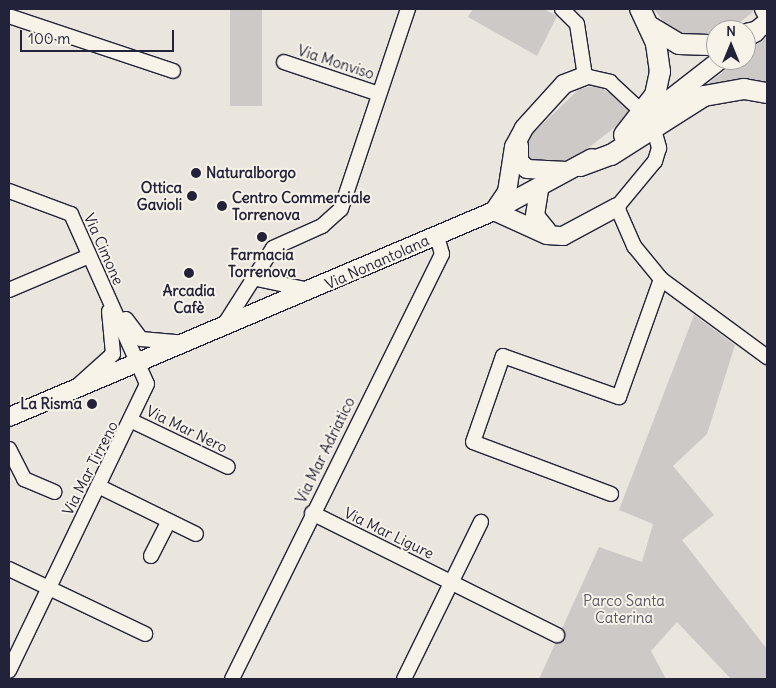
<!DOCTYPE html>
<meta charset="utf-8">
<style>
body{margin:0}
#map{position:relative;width:776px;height:688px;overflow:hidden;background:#eae6de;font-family:Delius,sans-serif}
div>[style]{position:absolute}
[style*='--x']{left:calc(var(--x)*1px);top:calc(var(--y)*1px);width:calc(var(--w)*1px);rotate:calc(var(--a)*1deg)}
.green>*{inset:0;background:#cdc9c6;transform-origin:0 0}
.roads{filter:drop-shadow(1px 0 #22223b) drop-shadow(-1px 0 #22223b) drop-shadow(0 1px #22223b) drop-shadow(0 -1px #22223b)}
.minor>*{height:14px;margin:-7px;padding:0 7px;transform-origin:7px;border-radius:7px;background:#f7f3e8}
.major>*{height:18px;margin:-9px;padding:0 9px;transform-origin:9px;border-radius:9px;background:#f7f3e8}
.highway>*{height:20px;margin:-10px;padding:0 10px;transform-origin:10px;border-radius:10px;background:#f7f3e8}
.dots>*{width:14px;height:14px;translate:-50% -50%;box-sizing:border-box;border:2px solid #f7f3e8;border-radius:50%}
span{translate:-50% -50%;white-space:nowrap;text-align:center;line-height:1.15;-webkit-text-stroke:4px #f7f3e8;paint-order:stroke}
.street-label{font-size:15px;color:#22223b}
.poi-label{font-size:15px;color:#22223b;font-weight:700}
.left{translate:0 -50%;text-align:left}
.right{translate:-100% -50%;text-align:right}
.park-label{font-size:15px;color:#555465}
.frame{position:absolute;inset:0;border:10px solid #22223b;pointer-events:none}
.north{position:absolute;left:706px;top:20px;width:50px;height:50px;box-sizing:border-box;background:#f7f3e8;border:1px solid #a29fa3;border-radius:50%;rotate:0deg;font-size:14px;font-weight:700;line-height:20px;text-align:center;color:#22223b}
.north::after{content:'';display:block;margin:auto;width:18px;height:22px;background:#22223b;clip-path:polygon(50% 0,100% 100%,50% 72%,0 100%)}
.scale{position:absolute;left:20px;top:30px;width:154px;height:22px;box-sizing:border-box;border:2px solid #22223b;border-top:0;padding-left:6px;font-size:15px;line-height:18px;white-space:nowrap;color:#22223b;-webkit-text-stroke:4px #f7f3e8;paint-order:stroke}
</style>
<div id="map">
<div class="green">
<div style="left:230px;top:9px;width:32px;height:97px"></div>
<div style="clip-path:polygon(473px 9px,544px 9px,557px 16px,537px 56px,468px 17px)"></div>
<div style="clip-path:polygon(654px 9px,754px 9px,755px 10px,731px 30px,716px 30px,716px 39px,672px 33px)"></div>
<div style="clip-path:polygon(767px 37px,767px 88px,690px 98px,738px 60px,746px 60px,746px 53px)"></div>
<div style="clip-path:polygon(597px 85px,616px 97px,632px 114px,569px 163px,530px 167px,525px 154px,528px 138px,579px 89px)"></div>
<div style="clip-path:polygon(694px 315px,735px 345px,707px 434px,673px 466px,714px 515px,682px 540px,767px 649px,767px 679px,731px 679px,677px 622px,651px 651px,666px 679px,539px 679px,599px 547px,642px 562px,653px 524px,619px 510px)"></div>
</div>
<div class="roads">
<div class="minor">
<div style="--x:562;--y:9;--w:21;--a:45"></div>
<div style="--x:577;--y:24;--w:53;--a:81.3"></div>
<div style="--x:585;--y:76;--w:26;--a:13"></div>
<div style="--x:610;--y:82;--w:35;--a:43"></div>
<div style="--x:9;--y:16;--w:173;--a:18.5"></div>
<div style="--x:284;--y:62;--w:100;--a:18.6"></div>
<div style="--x:654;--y:130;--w:19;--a:74"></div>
<div style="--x:659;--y:148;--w:14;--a:107"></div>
<div style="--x:655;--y:161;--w:60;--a:129.6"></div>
<div style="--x:617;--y:207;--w:43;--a:66.4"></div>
<div style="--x:634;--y:246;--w:43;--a:50.7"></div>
<div style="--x:661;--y:279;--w:132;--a:36.3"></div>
<div style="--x:9;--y:191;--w:66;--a:20.4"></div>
<div style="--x:71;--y:214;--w:186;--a:65.9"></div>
<div style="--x:147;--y:384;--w:318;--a:115.7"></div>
<div style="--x:252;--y:278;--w:58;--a:11.9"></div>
<div style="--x:9;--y:290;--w:87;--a:-23"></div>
<div style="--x:126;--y:319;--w:25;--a:53"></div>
<div style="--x:141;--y:339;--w:37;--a:5"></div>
<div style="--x:224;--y:325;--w:91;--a:-57.5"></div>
<div style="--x:273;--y:248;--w:54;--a:-24.2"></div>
<div style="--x:322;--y:226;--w:25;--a:-42"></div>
<div style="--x:341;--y:209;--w:211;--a:-71.5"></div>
<div style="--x:74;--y:389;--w:52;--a:-41.9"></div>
<div style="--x:113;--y:354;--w:43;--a:-95.3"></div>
<div style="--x:132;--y:421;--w:106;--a:25.6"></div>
<div style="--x:9;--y:449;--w:34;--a:63"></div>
<div style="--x:24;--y:479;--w:33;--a:23"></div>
<div style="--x:98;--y:486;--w:109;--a:26.1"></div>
<div style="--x:611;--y:494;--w:147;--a:-159.4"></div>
<div style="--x:473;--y:442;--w:91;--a:-70.8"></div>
<div style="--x:503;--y:356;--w:123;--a:19.5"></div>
<div style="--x:619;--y:397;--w:125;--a:-70.4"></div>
<div style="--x:312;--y:513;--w:274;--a:26.5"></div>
<div style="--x:151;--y:556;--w:39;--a:-63"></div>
<div style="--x:9;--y:569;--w:151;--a:25.5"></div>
<div style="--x:232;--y:679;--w:474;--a:-63.7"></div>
<div style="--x:442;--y:254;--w:19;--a:-106"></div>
<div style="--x:404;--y:679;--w:175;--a:-63.9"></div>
</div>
<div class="major">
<div style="--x:746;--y:39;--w:27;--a:-39"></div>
<div style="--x:639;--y:123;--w:103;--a:-37.9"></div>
<div style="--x:519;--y:146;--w:15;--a:90"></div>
<div style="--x:519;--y:161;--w:11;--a:45"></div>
<div style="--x:527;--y:169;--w:39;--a:3"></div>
<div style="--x:539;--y:190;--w:26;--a:99"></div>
<div style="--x:535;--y:216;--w:19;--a:51"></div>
<div style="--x:494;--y:211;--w:23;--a:-56"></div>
<div style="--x:507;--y:192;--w:46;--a:-81.2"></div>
<div style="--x:514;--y:147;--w:21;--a:-62"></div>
<div style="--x:524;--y:128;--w:59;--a:-47.7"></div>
<div style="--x:564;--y:84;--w:22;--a:-21"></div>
<div style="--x:494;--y:211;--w:58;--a:24.4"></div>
<div style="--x:547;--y:235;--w:16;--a:4"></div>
<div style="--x:563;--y:236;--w:61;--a:-28.2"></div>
<div style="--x:9;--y:417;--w:527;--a:-23.01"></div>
<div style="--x:494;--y:211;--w:111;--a:-28.4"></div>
</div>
<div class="highway">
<div style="--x:765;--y:9;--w:4;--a:56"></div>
<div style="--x:649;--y:26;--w:35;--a:31"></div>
<div style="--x:679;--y:44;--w:37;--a:2"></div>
<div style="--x:746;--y:34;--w:9;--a:-13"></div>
<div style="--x:624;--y:135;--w:51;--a:-52.2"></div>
<div style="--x:655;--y:95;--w:24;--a:-78"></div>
<div style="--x:660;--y:72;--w:29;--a:-98"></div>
<div style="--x:656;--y:43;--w:38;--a:-115"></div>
<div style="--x:580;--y:166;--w:33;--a:-20"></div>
<div style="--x:611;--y:155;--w:110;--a:-32.4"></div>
<div style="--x:704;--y:96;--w:41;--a:-9.9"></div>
<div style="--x:744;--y:89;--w:23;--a:10"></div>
</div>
</div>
<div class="dots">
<div style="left:196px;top:173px;background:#22223b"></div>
<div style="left:192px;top:196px;background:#22223b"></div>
<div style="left:222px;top:206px;background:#22223b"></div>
<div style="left:262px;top:237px;background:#22223b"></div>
<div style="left:189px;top:273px;background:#22223b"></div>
<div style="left:92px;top:404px;background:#22223b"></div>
</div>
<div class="street-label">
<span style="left:336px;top:62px;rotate:18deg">Via Monviso</span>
<span style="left:104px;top:249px;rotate:66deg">Via Cimone</span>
<span style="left:377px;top:262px;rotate:-24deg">Via Nonantolana</span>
<span style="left:187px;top:429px;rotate:26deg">Via Mar Nero</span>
<span style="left:325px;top:450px;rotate:-64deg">Via Mar Adriatico</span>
<span style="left:90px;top:468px;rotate:-63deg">Via Mar Tirreno</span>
<span style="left:389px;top:533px;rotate:26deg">Via Mar Ligure</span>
</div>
<div class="poi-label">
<span class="left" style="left:206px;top:173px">Naturalborgo</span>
<span class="right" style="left:182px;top:196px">Ottica<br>Gavioli</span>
<span class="left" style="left:232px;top:206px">Centro Commerciale<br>Torrenova</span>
<span style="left:262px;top:263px">Farmacia<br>Torrenova</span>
<span style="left:189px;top:299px">Arcadia<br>Cafè</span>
<span class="right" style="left:82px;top:404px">La Risma</span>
</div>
<div class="park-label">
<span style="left:624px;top:609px">Parco Santa<br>Caterina</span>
</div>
<div class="frame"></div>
<div class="north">N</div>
<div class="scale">100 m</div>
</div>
